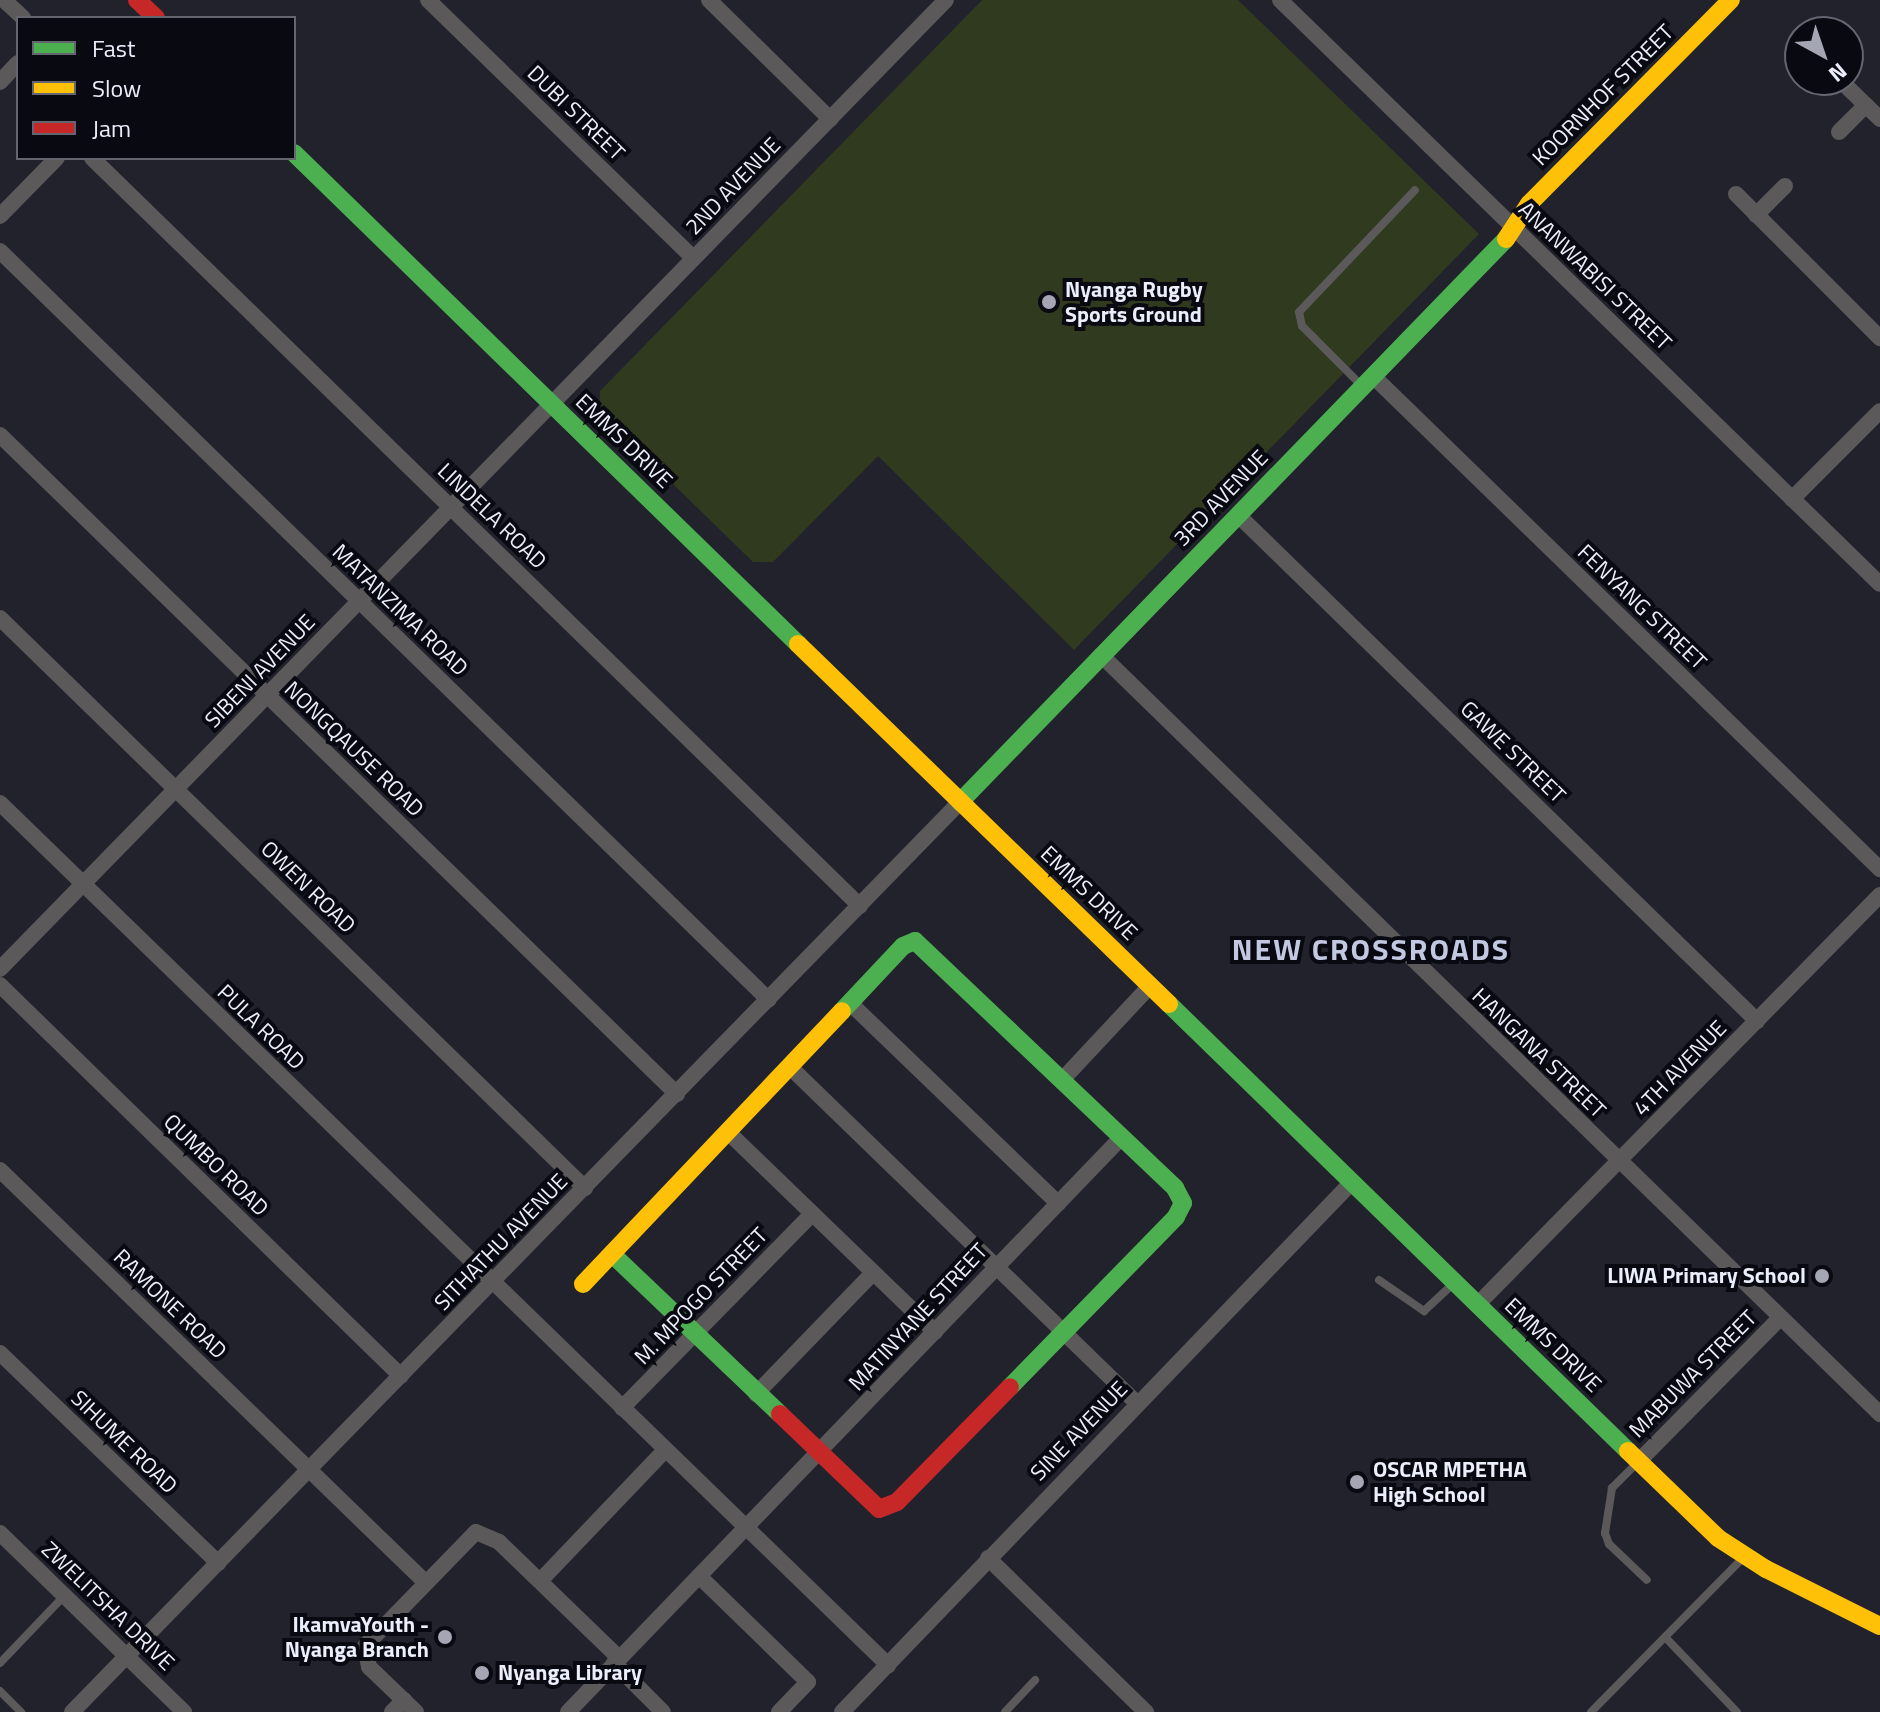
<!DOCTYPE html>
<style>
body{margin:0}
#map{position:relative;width:1880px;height:1712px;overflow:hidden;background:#21222c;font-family:"Titillium Web",sans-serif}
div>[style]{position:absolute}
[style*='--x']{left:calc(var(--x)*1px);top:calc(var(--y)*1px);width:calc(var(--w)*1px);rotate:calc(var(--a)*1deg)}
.green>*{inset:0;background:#2f3a1f}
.lane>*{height:8px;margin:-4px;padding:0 4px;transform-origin:4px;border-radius:4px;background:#5c595b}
.street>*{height:16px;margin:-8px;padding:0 8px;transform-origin:8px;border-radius:8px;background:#5c595b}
.fast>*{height:18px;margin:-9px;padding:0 9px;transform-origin:9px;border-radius:9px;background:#4caf50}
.slow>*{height:18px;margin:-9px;padding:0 9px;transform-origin:9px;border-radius:9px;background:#ffc107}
.jam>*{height:18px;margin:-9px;padding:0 9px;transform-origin:9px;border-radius:9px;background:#c62828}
.dots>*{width:22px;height:22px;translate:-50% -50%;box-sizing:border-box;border:4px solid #080911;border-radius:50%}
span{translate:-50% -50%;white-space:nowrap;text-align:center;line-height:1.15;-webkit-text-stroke:8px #080911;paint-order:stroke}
.street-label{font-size:22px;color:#ebeefb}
.poi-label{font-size:22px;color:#ebeefb;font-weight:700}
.left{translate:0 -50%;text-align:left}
.right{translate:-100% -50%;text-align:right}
.district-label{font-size:30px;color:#c3c8e1;font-weight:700;letter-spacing:2px}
.legend{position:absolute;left:16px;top:16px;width:280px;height:144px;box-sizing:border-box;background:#080911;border:2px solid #63656f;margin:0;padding:10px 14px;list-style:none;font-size:24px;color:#ebeefb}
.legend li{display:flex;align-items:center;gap:16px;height:40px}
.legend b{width:40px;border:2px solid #63656f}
.north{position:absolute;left:1784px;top:16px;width:80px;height:80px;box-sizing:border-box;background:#080911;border:2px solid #63656f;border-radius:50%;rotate:140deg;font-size:22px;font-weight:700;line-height:32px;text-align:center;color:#ebeefb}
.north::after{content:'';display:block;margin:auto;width:28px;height:36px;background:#a4a7b3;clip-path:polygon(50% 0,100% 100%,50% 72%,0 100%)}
</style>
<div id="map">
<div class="green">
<div style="clip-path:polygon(982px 0,1238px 0,1479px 234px,1074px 650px,878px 456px,773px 562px,753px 562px,599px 412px,600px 391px)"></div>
</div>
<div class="lane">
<div style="--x:1363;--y:387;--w:86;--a:-135"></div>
<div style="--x:1302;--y:326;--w:14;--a:-102"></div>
<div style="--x:1299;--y:312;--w:168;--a:-46.4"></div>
<div style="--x:1379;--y:1280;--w:55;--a:34.6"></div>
<div style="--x:1424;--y:1311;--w:41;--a:-43"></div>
<div style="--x:1638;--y:1462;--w:37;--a:135"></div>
<div style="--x:1612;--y:1488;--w:46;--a:98.8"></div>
<div style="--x:1605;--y:1533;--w:12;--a:70"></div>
<div style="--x:1609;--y:1544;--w:52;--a:43.5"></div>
<div style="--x:1665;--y:1637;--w:104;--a:46.2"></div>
<div style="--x:0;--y:1663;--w:93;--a:-46.3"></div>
<div style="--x:0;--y:1691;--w:30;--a:45"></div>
<div style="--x:1005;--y:1712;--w:44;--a:-46.8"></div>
<div style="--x:1591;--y:1712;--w:218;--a:-45.4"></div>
</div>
<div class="street">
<div style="--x:4;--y:0;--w:26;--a:43"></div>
<div style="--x:428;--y:0;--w:370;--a:44.2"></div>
<div style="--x:709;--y:0;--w:170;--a:44.5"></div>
<div style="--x:1280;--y:0;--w:837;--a:44.23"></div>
<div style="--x:1840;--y:80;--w:56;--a:44.3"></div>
<div style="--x:0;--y:82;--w:26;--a:-47"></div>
<div style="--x:1839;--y:132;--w:38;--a:-45"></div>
<div style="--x:92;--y:158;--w:1072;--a:44.24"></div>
<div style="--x:1736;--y:194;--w:204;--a:45"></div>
<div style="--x:1756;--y:215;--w:41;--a:-45"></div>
<div style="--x:0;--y:216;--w:81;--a:-45.5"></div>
<div style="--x:0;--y:251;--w:1073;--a:44.25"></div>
<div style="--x:1374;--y:377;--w:706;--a:44.2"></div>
<div style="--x:0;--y:435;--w:945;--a:44.23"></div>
<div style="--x:1792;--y:499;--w:124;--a:-45"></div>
<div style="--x:1238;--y:515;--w:725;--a:44.27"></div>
<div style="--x:0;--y:618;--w:817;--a:44.26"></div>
<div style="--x:1101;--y:655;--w:1088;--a:44.25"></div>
<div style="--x:0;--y:803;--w:1238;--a:44.15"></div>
<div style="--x:0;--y:969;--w:1354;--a:-45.69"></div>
<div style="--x:0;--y:985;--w:560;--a:44.28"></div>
<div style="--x:850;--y:1003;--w:289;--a:43.9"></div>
<div style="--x:790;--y:1067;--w:483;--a:44.1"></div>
<div style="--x:1062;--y:1080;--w:129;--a:-46.9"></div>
<div style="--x:728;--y:1132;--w:288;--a:44"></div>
<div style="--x:0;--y:1170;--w:591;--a:44.11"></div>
<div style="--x:1477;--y:1305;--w:575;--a:-45.49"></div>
<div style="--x:0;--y:1353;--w:303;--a:43.9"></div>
<div style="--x:756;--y:1394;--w:168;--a:-46"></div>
<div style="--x:622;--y:1408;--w:272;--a:-45.6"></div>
<div style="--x:1638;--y:1462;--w:202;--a:-45.4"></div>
<div style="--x:0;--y:1533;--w:257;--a:44.2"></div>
<div style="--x:988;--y:1558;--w:221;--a:44.3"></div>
<div style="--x:699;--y:1576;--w:152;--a:44.2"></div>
<div style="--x:808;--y:1682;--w:42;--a:134"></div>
<div style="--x:540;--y:1581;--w:181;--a:-46.3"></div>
<div style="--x:614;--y:1663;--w:69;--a:45"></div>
<div style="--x:72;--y:1712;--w:1271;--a:-45.7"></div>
<div style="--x:392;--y:1712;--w:17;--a:-45"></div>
<div style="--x:416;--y:1712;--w:65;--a:-136.2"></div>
<div style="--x:369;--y:1667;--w:21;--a:-101"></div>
<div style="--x:365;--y:1646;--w:159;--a:-45.8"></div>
<div style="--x:476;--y:1532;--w:25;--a:23"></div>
<div style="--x:499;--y:1542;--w:167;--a:44"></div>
<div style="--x:568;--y:1712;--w:798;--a:-46.07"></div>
<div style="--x:842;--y:1712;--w:734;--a:-46.1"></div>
</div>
<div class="fast">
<div style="--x:294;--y:153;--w:704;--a:44.25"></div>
<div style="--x:960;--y:802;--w:784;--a:-45.88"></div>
<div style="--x:1169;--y:1004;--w:641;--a:44.24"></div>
<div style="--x:842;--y:1011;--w:89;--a:-46.8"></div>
<div style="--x:903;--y:946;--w:13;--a:-23"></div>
<div style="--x:915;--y:941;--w:359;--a:43.5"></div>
<div style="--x:1175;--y:1188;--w:17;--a:62"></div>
<div style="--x:1183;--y:1203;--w:16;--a:117"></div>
<div style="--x:1176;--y:1217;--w:238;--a:134.3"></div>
<div style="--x:612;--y:1254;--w:232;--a:43.6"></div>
</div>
<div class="slow">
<div style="--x:1506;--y:239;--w:42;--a:-56.7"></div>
<div style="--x:1529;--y:204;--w:287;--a:-45.3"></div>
<div style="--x:798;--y:644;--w:517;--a:44.14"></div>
<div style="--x:583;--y:1284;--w:376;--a:-46.5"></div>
<div style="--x:1628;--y:1451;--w:125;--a:44"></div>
<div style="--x:1718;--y:1538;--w:57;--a:32.9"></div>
<div style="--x:1766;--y:1569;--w:127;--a:26.6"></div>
</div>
<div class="jam">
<div style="--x:137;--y:0;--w:26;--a:43"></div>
<div style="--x:780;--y:1414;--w:137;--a:43.8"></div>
<div style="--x:879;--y:1509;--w:19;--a:-21"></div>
<div style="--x:897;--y:1502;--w:161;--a:-45.5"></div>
</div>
<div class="dots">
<div style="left:1049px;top:302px;background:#a4a7b3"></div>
<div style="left:1822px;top:1276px;background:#a4a7b3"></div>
<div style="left:1357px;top:1482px;background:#a4a7b3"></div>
<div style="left:445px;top:1637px;background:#a4a7b3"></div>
<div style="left:482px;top:1673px;background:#a4a7b3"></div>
</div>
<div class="street-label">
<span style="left:1603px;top:95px;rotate:-45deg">KOORNHOF STREET</span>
<span style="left:576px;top:113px;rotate:44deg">DUBI STREET</span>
<span style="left:733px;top:186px;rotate:-46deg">2ND AVENUE</span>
<span style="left:1595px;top:276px;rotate:44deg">ANANWABISI STREET</span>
<span style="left:624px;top:441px;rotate:44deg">EMMS DRIVE</span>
<span style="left:1221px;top:498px;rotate:-46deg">3RD AVENUE</span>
<span style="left:492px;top:516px;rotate:44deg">LINDELA ROAD</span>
<span style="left:1642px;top:607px;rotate:44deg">FENYANG STREET</span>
<span style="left:400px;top:610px;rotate:44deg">MATANZIMA ROAD</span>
<span style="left:260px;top:671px;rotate:-46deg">SIBENI AVENUE</span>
<span style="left:354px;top:749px;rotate:44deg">NONGQAUSE ROAD</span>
<span style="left:1513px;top:752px;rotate:44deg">GAWE STREET</span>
<span style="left:308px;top:887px;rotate:44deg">OWEN ROAD</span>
<span style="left:1089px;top:893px;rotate:44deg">EMMS DRIVE</span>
<span style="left:261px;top:1027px;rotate:44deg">PULA ROAD</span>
<span style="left:1539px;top:1053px;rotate:44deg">HANGANA STREET</span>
<span style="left:1680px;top:1068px;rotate:-46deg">4TH AVENUE</span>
<span style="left:216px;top:1165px;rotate:44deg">QUMBO ROAD</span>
<span style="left:501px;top:1242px;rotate:-46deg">SITHATHU AVENUE</span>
<span style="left:701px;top:1296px;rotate:-46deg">M. MPOGO STREET</span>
<span style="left:170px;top:1304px;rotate:44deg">RAMONE ROAD</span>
<span style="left:918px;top:1317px;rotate:-47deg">MATINYANE STREET</span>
<span style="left:1553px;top:1345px;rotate:44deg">EMMS DRIVE</span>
<span style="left:1693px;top:1374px;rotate:-45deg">MABUWA STREET</span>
<span style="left:1079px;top:1431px;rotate:-46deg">SINE AVENUE</span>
<span style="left:124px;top:1442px;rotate:44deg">SIHUME ROAD</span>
<span style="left:108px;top:1606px;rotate:44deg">ZWELITSHA DRIVE</span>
</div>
<div class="poi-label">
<span class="left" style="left:1065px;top:302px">Nyanga Rugby<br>Sports Ground</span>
<span class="right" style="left:1806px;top:1276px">LIWA Primary School</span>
<span class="left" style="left:1373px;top:1482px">OSCAR MPETHA<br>High School</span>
<span class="right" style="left:429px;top:1637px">IkamvaYouth -<br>Nyanga Branch</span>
<span class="left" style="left:498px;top:1673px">Nyanga Library</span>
</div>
<div class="district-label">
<span style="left:1371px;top:949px">NEW CROSSROADS</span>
</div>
<ul class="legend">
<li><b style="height:10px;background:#4caf50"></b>Fast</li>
<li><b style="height:10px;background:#ffc107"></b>Slow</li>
<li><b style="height:10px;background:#c62828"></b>Jam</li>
</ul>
<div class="north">N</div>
</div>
